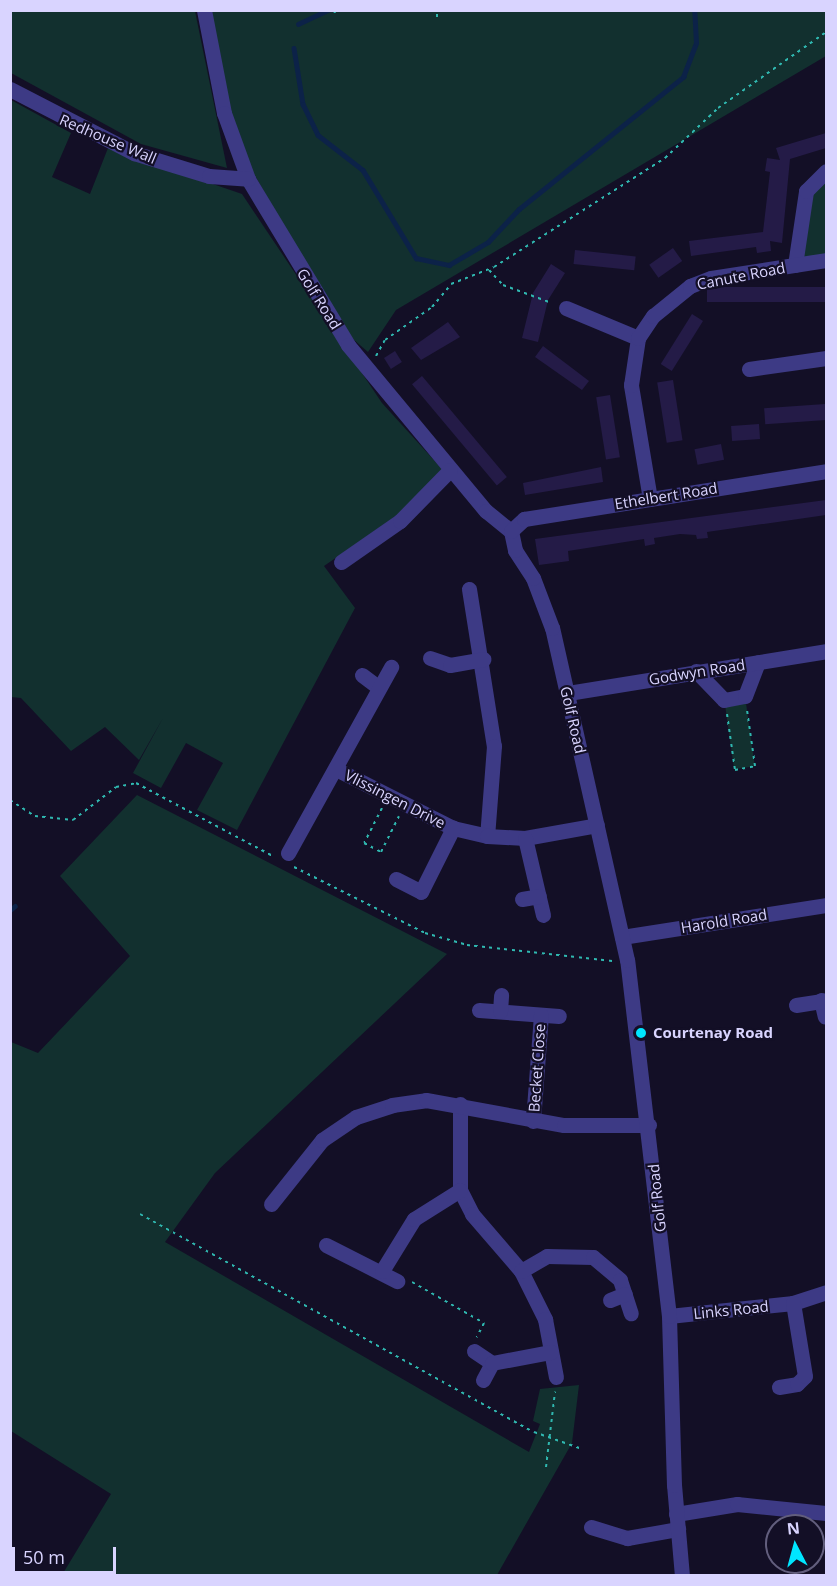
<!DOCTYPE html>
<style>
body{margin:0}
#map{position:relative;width:837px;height:1586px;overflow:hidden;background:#130f26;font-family:"Open Sans",sans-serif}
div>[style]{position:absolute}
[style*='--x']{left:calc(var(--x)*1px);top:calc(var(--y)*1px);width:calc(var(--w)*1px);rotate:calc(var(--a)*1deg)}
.green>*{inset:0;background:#12302f;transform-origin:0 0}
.stream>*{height:4.5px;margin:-2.25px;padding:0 2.25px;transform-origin:2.25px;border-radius:2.25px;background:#0c2248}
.building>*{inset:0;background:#241b47;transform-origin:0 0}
.path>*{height:2px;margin-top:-1px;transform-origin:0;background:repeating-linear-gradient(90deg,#2fb8b0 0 3px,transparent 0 7.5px)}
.minor>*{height:15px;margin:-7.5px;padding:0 7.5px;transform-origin:7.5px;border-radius:7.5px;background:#3d3a85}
.dots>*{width:16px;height:16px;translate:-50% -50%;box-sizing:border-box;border:3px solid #130f26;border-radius:50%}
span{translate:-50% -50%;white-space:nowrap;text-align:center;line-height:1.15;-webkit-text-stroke:4.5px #130f26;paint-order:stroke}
.street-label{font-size:15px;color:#d9d4ff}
.poi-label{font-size:15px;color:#d9d4ff;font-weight:700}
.left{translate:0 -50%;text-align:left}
.frame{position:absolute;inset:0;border:12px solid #d9d4ff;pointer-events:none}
.north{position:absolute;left:765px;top:1514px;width:60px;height:60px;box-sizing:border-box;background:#130f26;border:2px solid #625e7d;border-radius:50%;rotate:354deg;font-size:16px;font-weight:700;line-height:24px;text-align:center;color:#d9d4ff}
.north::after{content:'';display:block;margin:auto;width:21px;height:27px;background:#00e5ff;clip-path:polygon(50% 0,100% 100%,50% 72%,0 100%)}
.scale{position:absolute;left:12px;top:1547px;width:104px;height:27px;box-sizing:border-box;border:3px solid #d9d4ff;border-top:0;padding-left:8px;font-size:18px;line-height:21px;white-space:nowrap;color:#d9d4ff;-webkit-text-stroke:4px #130f26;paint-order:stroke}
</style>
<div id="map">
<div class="green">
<div style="clip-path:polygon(10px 11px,195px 11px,227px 168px,141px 144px,11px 73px)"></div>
<div style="clip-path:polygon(208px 11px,826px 11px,826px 56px,396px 310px,368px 352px,346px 333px,236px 143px)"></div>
<div style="clip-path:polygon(11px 100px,71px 133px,52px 177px,90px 194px,108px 148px,242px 194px,382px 403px,442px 469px,399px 514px,324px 566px,355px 608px,237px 830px,197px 810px,223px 763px,186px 743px,161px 788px,133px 773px,163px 718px,139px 760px,105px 727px,71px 751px,21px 698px,11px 697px)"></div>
<div style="clip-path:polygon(826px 171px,826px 260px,795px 265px,806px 191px)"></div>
<div style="left:745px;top:696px;width:71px;height:21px;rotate:82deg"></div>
<div style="clip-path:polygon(137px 795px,447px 954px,215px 1173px,165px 1242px,529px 1452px,540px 1424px,533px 1421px,540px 1389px,579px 1385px,572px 1443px,497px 1575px,62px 1575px,111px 1494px,11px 1431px,11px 1042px,38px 1053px,130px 956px,60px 876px)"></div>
</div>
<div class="stream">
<div style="--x:446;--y:10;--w:22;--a:0"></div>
<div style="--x:298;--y:24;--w:33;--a:-25"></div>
<div style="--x:294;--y:48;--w:57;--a:80.9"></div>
<div style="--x:303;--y:104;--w:34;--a:64"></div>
<div style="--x:318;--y:135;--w:57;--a:37.9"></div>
<div style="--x:363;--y:170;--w:103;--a:58.9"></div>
<div style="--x:416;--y:258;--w:34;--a:12"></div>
<div style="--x:449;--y:265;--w:45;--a:-30.5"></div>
<div style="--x:488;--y:242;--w:45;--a:-46.8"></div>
<div style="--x:519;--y:209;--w:211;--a:-38.8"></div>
<div style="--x:683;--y:77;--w:36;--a:-69"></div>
<div style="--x:696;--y:43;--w:33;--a:-93"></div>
<div style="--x:10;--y:910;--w:6;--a:-39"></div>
</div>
<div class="building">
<div style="clip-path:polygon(826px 133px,826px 148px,790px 159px,782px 243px,770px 241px,771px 251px,757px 253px,756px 247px,691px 256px,689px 241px,763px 232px,770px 172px,765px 171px,767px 158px,780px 160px,776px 148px)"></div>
<div style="left:673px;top:248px;width:16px;height:29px;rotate:55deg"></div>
<div style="left:575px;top:250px;width:61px;height:14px;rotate:6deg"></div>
<div style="clip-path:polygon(551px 264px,565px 273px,548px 300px,538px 342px,522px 338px,533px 293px)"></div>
<div style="left:826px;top:287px;width:15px;height:119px;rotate:90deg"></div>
<div style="left:692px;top:314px;width:13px;height:59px;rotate:32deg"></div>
<div style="clip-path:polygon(448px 322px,460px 337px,421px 360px,411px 348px)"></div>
<div style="clip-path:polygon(543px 346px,589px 381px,582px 390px,535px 357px)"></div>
<div style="left:395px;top:351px;width:13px;height:13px;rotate:58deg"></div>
<div style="left:422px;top:376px;width:132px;height:13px;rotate:50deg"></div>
<div style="left:673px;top:380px;width:61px;height:16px;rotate:81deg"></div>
<div style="left:610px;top:395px;width:63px;height:14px;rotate:81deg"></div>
<div style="left:825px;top:404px;width:16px;height:61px;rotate:86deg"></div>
<div style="left:759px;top:424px;width:15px;height:28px;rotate:86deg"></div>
<div style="left:721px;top:444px;width:16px;height:27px;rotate:79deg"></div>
<div style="clip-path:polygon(601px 467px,603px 482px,525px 495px,523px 483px)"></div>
<div style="clip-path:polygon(826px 500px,826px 515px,707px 532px,708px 538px,697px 539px,696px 535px,680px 534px,654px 538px,655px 544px,645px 546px,644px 539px,568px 551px,569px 561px,539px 565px,535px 539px)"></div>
</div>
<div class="path">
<div style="--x:334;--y:10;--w:7;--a:74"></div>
<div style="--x:437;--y:17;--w:7;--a:-90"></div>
<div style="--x:489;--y:270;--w:21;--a:47"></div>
<div style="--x:503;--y:285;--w:52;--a:20.2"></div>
<div style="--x:376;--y:356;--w:18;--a:-61"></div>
<div style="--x:385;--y:340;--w:57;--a:-35.1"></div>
<div style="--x:432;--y:307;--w:30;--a:-50"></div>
<div style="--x:451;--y:284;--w:46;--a:-21.6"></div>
<div style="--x:494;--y:267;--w:203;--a:-32.5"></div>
<div style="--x:665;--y:158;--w:73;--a:-43.3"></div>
<div style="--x:718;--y:108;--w:132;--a:-35.1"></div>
<div style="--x:727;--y:714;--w:57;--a:81.9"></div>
<div style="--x:735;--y:770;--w:20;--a:-11"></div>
<div style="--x:755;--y:766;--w:57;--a:-98.1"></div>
<div style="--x:10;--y:800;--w:30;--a:33"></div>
<div style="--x:35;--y:816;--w:38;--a:6"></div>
<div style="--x:73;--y:820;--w:54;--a:-37.5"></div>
<div style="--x:116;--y:787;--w:20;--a:-11"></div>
<div style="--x:136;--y:783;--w:155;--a:28.1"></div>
<div style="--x:382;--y:808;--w:39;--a:117"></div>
<div style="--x:364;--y:843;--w:19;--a:28"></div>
<div style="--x:381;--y:852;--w:40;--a:-63.4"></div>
<div style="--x:294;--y:867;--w:147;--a:26.7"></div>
<div style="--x:425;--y:933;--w:44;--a:15.9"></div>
<div style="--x:467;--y:945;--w:146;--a:6.3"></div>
<div style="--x:140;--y:1214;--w:450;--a:29"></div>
<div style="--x:534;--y:1432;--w:51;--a:19.5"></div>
<div style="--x:412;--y:1282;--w:83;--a:29.7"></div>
<div style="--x:484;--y:1323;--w:16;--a:117"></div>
<div style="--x:546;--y:1467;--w:76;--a:-83.2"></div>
</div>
<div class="minor">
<div style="--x:204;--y:10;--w:105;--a:79"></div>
<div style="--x:224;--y:113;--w:70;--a:70"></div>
<div style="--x:248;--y:179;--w:194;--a:58.9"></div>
<div style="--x:348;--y:345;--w:216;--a:50.3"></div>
<div style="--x:486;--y:511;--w:32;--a:39"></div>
<div style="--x:10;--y:89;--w:140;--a:27.3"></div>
<div style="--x:134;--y:153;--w:78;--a:17"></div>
<div style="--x:209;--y:176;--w:39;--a:4"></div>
<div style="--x:795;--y:265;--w:75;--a:-81.5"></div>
<div style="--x:806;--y:191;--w:28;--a:-45"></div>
<div style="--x:566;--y:308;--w:78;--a:22.6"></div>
<div style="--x:749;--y:369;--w:78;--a:-8.1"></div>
<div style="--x:650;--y:499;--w:116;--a:-99.5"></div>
<div style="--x:631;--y:385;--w:48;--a:-81.5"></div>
<div style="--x:638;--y:338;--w:27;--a:-56"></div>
<div style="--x:653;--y:316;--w:48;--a:-39"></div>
<div style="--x:690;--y:286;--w:22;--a:-21"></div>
<div style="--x:711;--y:278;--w:116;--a:-8.9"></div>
<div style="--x:341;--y:562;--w:72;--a:-34.8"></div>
<div style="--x:400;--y:521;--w:71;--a:-45.6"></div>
<div style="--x:469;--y:589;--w:159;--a:81"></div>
<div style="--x:494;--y:746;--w:90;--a:94.4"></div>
<div style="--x:430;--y:658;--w:21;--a:19"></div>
<div style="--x:450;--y:665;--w:34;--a:-10"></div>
<div style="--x:696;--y:671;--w:40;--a:46"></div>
<div style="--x:724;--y:700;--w:21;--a:-11"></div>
<div style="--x:745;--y:696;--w:36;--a:-69"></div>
<div style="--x:362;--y:675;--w:20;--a:37"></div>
<div style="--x:568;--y:693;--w:261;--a:-9.2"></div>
<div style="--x:336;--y:769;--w:131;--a:26.8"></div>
<div style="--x:453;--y:828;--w:35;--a:13"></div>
<div style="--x:487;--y:836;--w:38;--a:3"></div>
<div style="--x:525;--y:838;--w:73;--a:-10.2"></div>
<div style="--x:525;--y:838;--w:79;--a:76.8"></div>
<div style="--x:288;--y:853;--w:213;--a:-61"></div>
<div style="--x:396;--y:879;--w:28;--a:27"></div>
<div style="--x:421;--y:892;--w:72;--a:-63.4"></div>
<div style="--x:522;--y:899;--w:17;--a:-10"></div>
<div style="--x:622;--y:937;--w:206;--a:-8.9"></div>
<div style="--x:821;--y:1000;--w:17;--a:77"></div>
<div style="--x:796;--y:1005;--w:30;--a:-9"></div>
<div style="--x:479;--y:1010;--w:80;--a:4.3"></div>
<div style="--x:500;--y:1011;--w:16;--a:-86"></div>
<div style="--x:460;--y:1104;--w:86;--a:90"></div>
<div style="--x:460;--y:1190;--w:27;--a:63"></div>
<div style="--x:472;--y:1214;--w:75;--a:49.3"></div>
<div style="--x:521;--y:1271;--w:54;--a:63.4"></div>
<div style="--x:545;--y:1319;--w:59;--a:79.3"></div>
<div style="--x:533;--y:1121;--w:106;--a:-85.7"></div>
<div style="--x:271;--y:1204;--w:82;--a:-51.4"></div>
<div style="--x:322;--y:1140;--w:41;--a:-34.1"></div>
<div style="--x:356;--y:1117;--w:38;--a:-18"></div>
<div style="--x:392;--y:1105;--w:34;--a:-8"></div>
<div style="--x:426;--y:1100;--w:140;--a:10.3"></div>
<div style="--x:564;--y:1125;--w:85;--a:0"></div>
<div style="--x:326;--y:1245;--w:80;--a:26.9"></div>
<div style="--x:382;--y:1271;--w:61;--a:-58.4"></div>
<div style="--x:414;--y:1219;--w:54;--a:-32.2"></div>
<div style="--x:521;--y:1271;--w:30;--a:-30"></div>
<div style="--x:547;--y:1256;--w:46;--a:1.2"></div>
<div style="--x:593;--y:1257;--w:35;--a:40"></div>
<div style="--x:620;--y:1280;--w:35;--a:72"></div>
<div style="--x:610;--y:1300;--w:16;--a:-22"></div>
<div style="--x:669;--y:1316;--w:125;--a:-6"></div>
<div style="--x:793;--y:1303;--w:35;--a:-18"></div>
<div style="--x:474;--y:1351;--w:22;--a:34"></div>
<div style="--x:483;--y:1380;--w:19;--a:-62"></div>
<div style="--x:492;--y:1363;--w:60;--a:-10.6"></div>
<div style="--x:779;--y:1387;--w:18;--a:-9"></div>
<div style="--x:797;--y:1384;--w:11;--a:-45"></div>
<div style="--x:805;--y:1376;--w:74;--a:-99.3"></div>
<div style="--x:676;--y:1514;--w:62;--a:-9.3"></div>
<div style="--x:737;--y:1504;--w:89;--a:5.8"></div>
<div style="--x:591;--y:1527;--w:38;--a:17"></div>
<div style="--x:627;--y:1538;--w:52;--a:-10"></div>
<div style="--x:682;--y:1576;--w:91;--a:-95"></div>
<div style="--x:674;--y:1485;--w:169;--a:-91.7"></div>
<div style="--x:669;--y:1316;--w:358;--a:-96.7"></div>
<div style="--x:627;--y:960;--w:340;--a:-102.7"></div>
<div style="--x:552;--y:628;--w:53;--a:-110.8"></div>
<div style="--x:533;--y:578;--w:33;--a:-123"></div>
<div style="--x:515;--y:550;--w:19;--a:-102"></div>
<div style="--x:511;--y:531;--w:18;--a:-43"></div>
<div style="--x:524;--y:519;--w:306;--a:-9"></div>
</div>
<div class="dots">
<div style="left:641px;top:1033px;background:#00e5ff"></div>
</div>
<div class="street-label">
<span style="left:108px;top:139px;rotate:23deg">Redhouse Wall</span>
<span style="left:741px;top:276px;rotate:-11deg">Canute Road</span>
<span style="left:319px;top:299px;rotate:58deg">Golf Road</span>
<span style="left:666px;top:496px;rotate:-9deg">Ethelbert Road</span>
<span style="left:697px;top:672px;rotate:-9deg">Godwyn Road</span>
<span style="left:573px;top:720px;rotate:77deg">Golf Road</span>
<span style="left:395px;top:799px;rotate:27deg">Vlissingen Drive</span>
<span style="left:724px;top:921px;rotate:-9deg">Harold Road</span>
<span style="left:537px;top:1068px;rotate:-86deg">Becket Close</span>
<span style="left:657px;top:1198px;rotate:-96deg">Golf Road</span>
<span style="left:731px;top:1310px;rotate:-6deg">Links Road</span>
</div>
<div class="poi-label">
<span class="left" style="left:653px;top:1033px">Courtenay Road</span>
</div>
<div class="frame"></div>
<div class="north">N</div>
<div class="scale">50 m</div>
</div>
